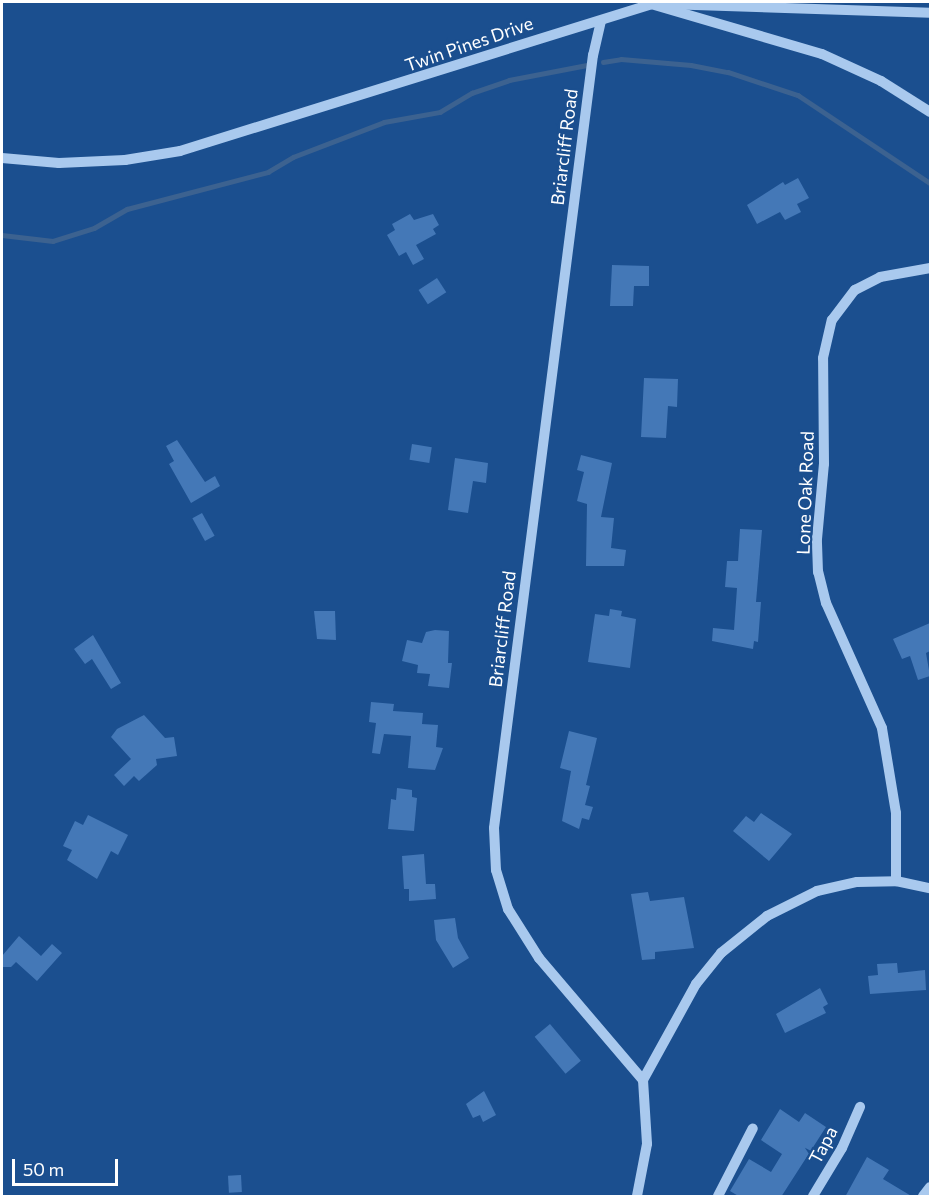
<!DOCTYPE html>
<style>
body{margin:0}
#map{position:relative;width:932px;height:1198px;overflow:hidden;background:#1b4f8f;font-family:Commissioner,sans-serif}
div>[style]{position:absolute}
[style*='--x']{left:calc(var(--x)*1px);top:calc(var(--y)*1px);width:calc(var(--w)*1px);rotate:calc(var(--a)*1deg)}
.stream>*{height:4.5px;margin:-2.25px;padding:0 2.25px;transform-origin:2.25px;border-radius:2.25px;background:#3c6290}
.building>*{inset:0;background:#4478b7;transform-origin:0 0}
.minor>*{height:10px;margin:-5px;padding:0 5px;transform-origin:5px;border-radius:5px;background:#a9c9ee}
span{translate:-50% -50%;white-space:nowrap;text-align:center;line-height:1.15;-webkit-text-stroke:4.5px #1b4f8f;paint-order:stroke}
.street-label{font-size:18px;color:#fff}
.frame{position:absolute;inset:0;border:3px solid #fff;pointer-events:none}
.scale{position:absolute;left:12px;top:1159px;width:106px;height:27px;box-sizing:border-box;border:3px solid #fff;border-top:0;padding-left:8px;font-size:18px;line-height:21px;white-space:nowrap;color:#fff;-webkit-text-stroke:4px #1b4f8f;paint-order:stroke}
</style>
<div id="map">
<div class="stream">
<div style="--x:603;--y:62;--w:18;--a:-9"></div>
<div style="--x:621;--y:59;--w:70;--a:4.9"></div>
<div style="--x:691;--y:65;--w:38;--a:11"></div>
<div style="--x:728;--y:72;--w:74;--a:18.2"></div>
<div style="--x:798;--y:95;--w:159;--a:33.7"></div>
<div style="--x:2;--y:235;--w:51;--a:6.7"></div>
<div style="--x:53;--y:241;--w:43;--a:-17.6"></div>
<div style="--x:94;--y:228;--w:38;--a:-30"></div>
<div style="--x:127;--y:209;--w:146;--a:-14.7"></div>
<div style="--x:268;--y:172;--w:29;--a:-31"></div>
<div style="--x:293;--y:157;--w:97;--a:-21"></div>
<div style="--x:384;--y:122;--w:57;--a:-10.1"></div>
<div style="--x:440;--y:112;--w:37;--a:-31"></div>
<div style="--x:472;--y:93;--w:39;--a:-19"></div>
<div style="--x:509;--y:80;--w:79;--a:-10.9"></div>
</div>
<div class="building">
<div style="clip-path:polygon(798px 178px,809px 198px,797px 204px,801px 212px,785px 220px,780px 212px,757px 224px,747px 205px,783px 182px,785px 185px)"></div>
<div style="clip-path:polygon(410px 214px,414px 220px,433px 214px,439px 225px,433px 229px,436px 234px,416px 245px,424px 259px,413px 265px,406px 252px,399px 256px,387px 235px,395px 230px,392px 224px)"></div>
<div style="clip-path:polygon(612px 265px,649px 266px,649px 286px,634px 286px,633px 306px,610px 306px)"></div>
<div style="left:437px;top:278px;width:17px;height:22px;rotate:57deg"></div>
<div style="clip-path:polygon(644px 378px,678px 379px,677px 407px,668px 406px,666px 438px,641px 437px)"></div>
<div style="clip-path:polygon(177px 440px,205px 482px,215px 476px,220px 486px,191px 503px,169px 464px,174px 461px,166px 446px)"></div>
<div style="left:412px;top:444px;width:20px;height:16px;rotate:9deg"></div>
<div style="clip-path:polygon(581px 455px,612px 463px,601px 517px,614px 518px,611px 548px,626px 550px,624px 566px,586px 566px,587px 504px,577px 501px,584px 472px,577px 470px)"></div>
<div style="clip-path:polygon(455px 458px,488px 463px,486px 483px,473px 481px,468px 513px,448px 510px)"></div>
<div style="left:202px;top:513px;width:26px;height:11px;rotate:61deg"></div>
<div style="clip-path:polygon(740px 529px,762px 530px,756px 602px,761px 602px,758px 642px,754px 641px,753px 649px,712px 641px,713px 628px,734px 630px,737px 588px,725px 587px,727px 561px,738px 561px)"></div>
<div style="clip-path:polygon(610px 609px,622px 611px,621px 616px,636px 619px,630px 668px,588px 662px,595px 614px,609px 616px)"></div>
<div style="clip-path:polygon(314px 611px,335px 611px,336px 640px,317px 639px)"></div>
<div style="clip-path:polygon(930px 623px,930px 651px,926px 653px,930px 676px,918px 680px,910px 656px,902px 659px,893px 639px)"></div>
<div style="clip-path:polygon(435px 630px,449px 631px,448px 663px,452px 663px,449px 688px,428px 686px,430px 674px,417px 673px,418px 665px,402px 661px,407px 640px,422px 643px,426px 632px)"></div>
<div style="clip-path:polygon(93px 635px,121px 683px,111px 689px,92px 659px,85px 664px,74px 649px)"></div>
<div style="clip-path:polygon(371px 702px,394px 704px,393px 711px,423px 713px,422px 724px,438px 725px,436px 747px,443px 748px,435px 770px,408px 768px,411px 736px,384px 734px,380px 754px,372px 753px,376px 723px,369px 722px)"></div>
<div style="clip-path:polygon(144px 715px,165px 738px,174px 737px,177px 756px,156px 759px,157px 765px,139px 781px,134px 776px,124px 786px,114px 775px,131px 759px,111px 737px,117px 729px)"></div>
<div style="clip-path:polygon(569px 731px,597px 738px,586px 785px,590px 786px,585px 805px,593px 807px,589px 820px,582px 818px,579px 829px,562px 821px,571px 771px,560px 768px)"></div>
<div style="clip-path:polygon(397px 788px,412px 790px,412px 797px,417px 798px,414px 831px,388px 829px,391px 799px,396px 800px)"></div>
<div style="clip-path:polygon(761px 813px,792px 834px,769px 861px,733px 831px,746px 816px,754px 822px)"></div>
<div style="clip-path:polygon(88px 815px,128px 835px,118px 855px,111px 851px,97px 879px,67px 860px,72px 850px,63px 846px,75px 821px,83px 825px)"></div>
<div style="clip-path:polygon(424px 854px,426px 884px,435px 884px,436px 899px,409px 901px,409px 889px,404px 889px,402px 856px)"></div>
<div style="clip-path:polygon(648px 892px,650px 901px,684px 897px,694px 948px,655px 952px,655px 959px,642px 960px,631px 894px)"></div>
<div style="clip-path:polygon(455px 918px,458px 938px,469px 958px,453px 968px,436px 940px,434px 920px)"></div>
<div style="clip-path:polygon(19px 936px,41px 956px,52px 944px,62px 953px,37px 981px,16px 962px,11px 967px,2px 967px,2px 956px)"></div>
<div style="clip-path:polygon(897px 963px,898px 973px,925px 970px,926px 990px,870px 994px,868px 976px,878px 975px,877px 964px)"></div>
<div style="clip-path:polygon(820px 988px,828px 1004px,823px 1007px,826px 1013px,785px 1033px,776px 1014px)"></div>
<div style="left:550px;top:1024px;width:48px;height:20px;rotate:50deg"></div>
<div style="clip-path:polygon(484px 1091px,496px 1115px,483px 1122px,480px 1115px,473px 1118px,466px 1104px)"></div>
<div style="clip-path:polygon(780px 1109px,799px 1122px,805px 1113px,826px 1127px,781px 1197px,740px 1197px,730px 1191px,749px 1159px,771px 1172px,782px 1154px,761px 1140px)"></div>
<div style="clip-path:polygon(867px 1157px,889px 1170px,883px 1179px,913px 1197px,845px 1197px)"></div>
<div style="left:241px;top:1175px;width:17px;height:13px;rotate:87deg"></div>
</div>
<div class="minor">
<div style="--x:664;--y:4;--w:266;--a:1.9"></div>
<div style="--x:601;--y:21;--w:35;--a:103"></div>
<div style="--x:593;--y:55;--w:779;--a:97.3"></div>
<div style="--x:494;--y:828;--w:42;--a:87.3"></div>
<div style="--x:496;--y:870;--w:41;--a:72.9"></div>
<div style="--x:508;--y:909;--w:58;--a:57.7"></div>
<div style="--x:539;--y:958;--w:160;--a:49.6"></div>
<div style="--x:643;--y:1080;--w:64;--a:86.4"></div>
<div style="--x:647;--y:1144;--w:53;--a:100.9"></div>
<div style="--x:2;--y:158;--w:57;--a:5"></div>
<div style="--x:59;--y:163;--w:66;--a:-2.6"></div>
<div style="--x:125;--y:160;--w:56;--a:-9.3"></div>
<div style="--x:180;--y:151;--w:493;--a:-17.3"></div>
<div style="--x:651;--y:4;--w:178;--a:16.3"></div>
<div style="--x:822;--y:54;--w:65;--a:24.6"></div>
<div style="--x:881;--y:81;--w:58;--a:32.3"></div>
<div style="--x:896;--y:881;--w:68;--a:-90"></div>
<div style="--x:896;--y:813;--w:86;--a:-99.4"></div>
<div style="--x:882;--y:728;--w:137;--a:-114.1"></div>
<div style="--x:826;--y:603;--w:32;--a:-104"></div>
<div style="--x:818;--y:572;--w:33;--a:-92"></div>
<div style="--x:817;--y:539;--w:75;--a:-84.7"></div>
<div style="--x:824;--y:464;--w:106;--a:-90.5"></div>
<div style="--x:823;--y:358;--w:39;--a:-77"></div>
<div style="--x:832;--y:320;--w:38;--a:-53"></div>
<div style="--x:855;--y:290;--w:28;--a:-27"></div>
<div style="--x:880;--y:277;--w:51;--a:-10.2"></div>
<div style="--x:643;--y:1080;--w:110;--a:-61.1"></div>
<div style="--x:696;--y:984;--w:40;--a:-51"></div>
<div style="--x:721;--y:953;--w:59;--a:-38.8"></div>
<div style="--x:767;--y:916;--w:56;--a:-26.6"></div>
<div style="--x:817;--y:891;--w:41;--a:-12.7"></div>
<div style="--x:857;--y:882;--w:39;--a:-1"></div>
<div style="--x:896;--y:881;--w:35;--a:12"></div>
<div style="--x:718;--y:1196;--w:76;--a:-62.8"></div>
<div style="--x:813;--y:1196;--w:56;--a:-58.9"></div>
<div style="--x:842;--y:1148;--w:45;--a:-66.3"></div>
<div style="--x:923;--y:1196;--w:11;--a:-52"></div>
</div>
<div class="street-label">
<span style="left:469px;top:44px;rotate:-19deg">Twin Pines Drive</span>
<span style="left:564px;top:147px;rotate:-83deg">Briarcliff Road</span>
<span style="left:805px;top:493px;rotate:-88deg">Lone Oak Road</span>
<span style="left:502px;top:629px;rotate:-83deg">Briarcliff Road</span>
<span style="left:823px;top:1145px;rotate:-62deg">Tapa</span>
</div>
<div class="frame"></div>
<div class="scale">50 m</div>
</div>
